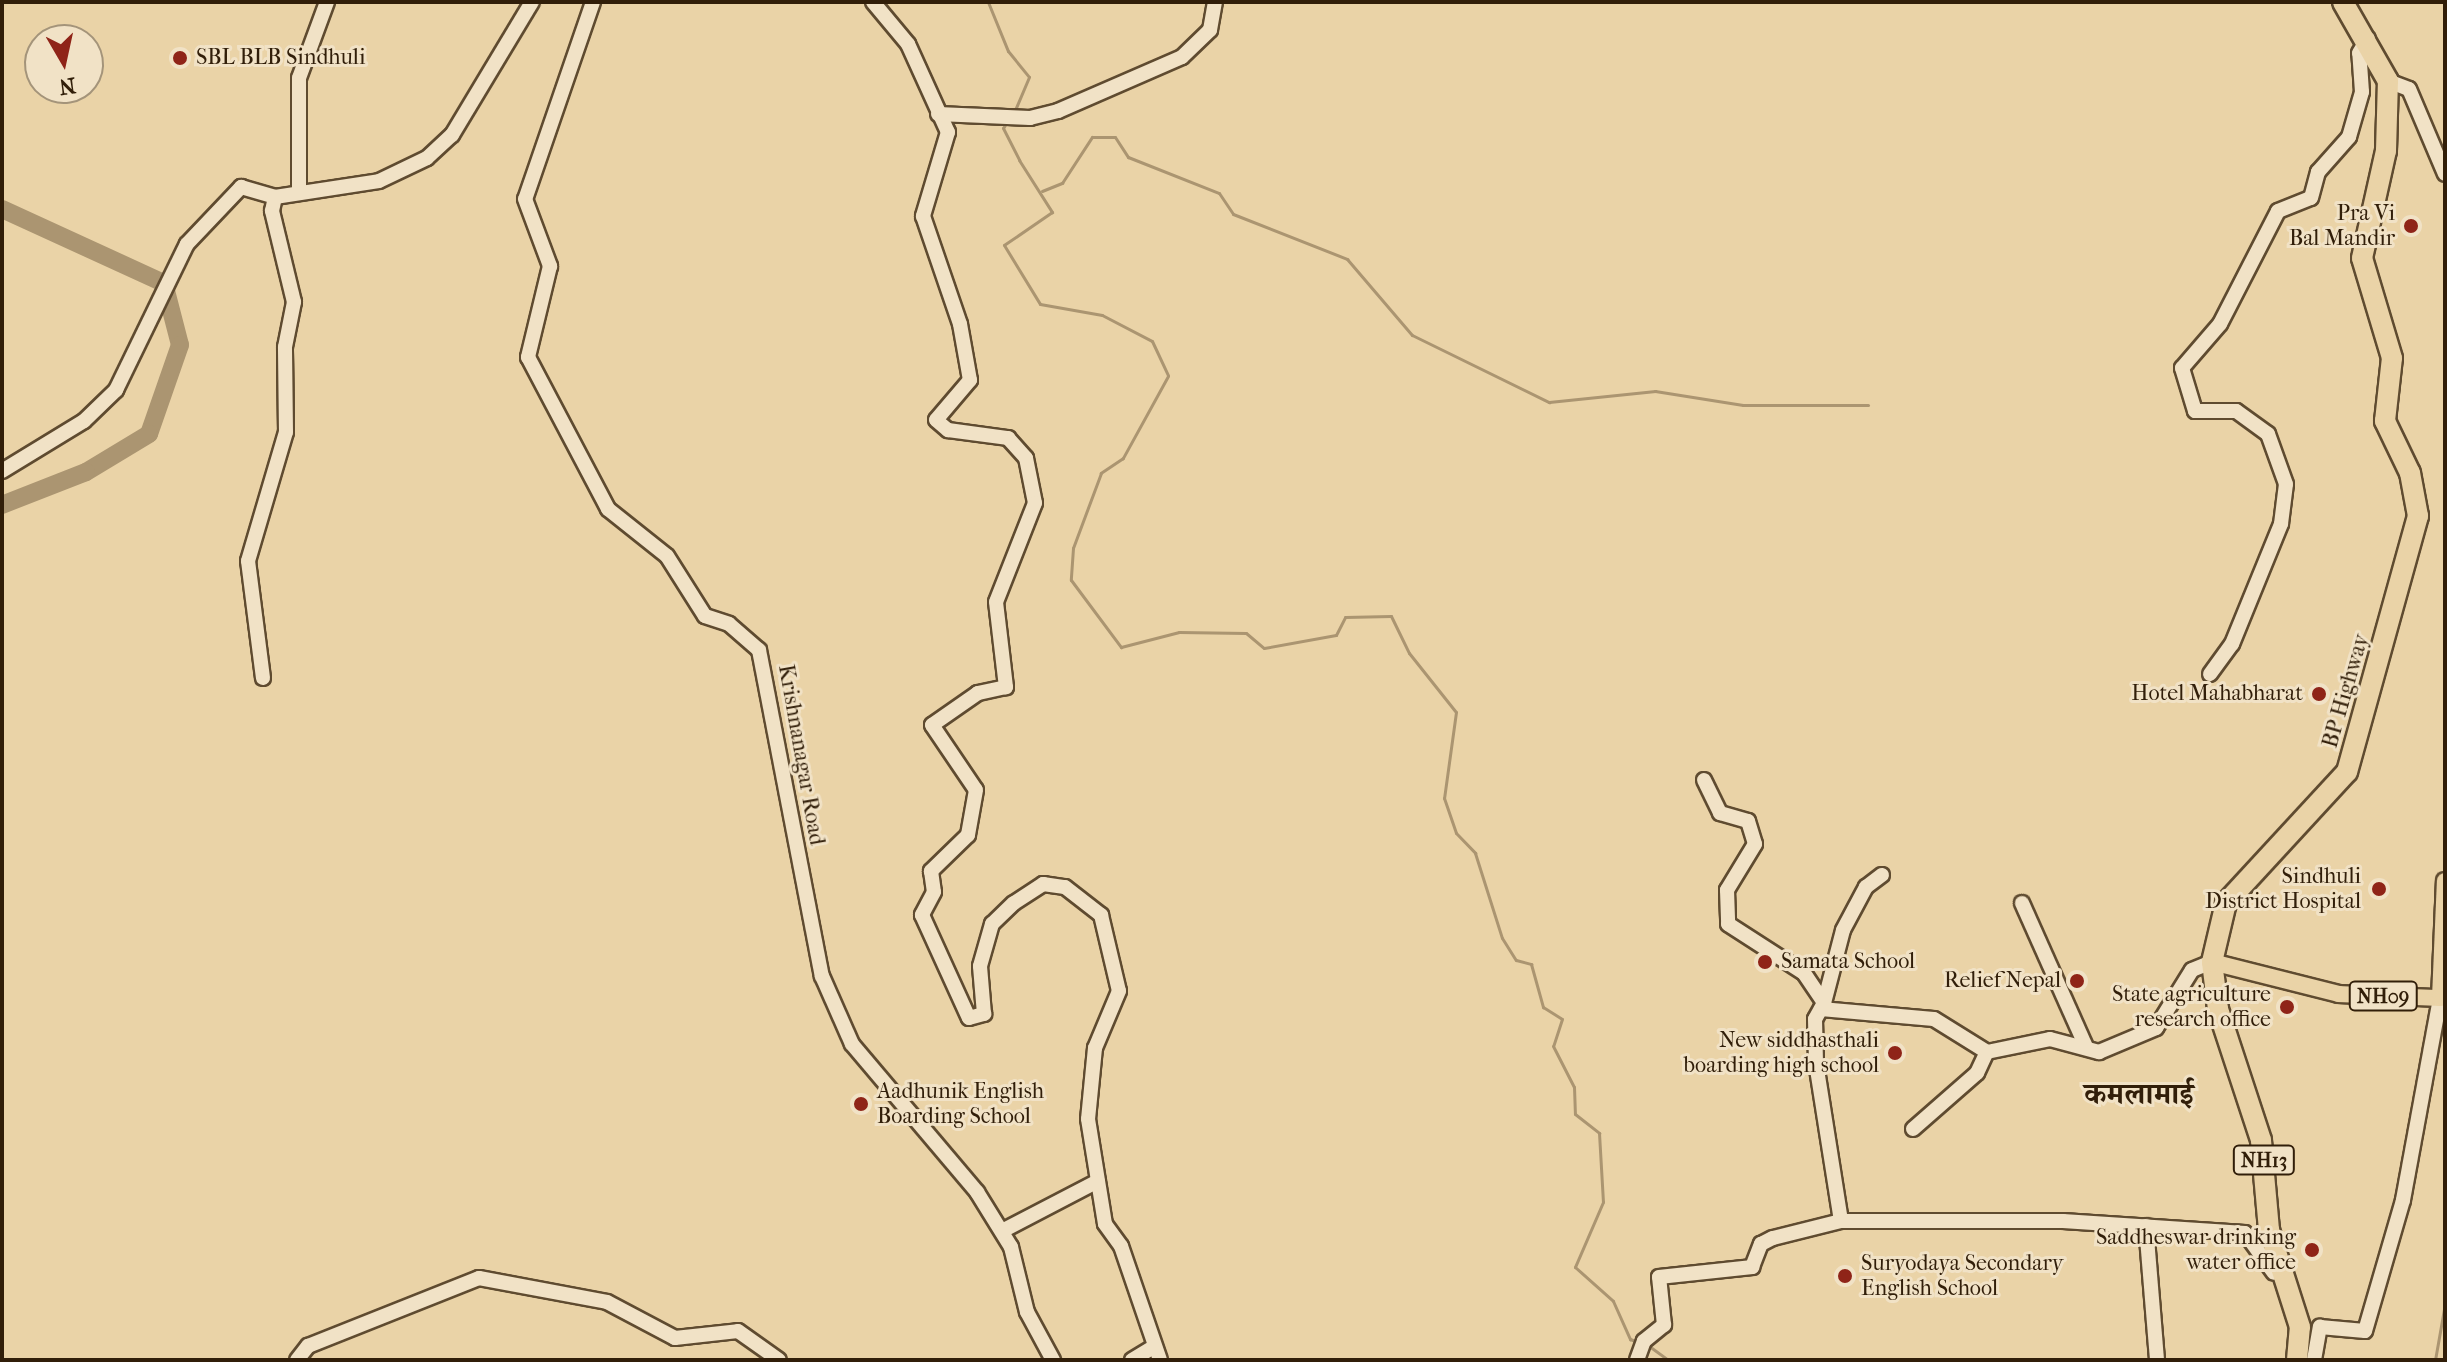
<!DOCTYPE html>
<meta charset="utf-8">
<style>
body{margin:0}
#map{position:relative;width:2447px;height:1362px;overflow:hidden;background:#ead3a7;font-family:"IM FELL French Canon","Noto Serif Devanagari",serif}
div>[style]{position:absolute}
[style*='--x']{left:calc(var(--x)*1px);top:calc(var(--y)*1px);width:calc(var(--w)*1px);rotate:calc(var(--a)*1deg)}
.stream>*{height:3px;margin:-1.5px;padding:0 1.5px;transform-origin:1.5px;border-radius:1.5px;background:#ab9571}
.river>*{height:18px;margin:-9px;padding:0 9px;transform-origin:9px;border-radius:9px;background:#ab9571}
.roads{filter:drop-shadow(2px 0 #5f4b30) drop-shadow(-2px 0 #5f4b30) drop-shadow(0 2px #5f4b30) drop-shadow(0 -2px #5f4b30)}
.minor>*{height:14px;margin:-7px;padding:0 7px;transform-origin:7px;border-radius:7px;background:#f1e2c6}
.major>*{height:16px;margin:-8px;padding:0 8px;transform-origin:8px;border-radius:8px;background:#ead3a7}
.highway>*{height:20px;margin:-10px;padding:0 10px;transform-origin:10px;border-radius:10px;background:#ead3a7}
.dots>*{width:22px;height:22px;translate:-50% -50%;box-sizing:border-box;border:4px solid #f1e2c6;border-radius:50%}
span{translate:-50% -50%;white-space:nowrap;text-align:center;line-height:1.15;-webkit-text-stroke:6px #f1e2c6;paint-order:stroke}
.shield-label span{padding:2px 6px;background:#f1e2c6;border:2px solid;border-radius:6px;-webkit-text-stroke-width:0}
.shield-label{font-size:20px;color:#311e09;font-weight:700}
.poi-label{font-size:22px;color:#311e09}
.left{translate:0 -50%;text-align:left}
.right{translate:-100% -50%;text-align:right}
.street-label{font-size:22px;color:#311e09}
.district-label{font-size:30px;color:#311e09;font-weight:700}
.frame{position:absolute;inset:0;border:4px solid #311e09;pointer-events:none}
.north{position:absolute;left:24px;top:24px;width:80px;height:80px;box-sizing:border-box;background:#f1e2c6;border:2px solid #a4947a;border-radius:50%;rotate:171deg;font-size:22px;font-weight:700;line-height:32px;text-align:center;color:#311e09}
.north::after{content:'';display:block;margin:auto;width:28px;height:36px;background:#8f2418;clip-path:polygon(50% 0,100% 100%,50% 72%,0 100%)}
</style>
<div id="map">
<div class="stream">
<div style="--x:988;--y:2;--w:53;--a:67.8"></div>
<div style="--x:1008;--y:51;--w:33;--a:51"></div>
<div style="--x:1029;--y:77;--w:39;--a:113"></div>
<div style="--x:1007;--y:122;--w:7;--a:124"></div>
<div style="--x:1003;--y:128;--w:36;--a:63"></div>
<div style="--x:1019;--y:160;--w:62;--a:57.6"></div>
<div style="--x:1052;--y:212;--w:58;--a:145.5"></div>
<div style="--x:1004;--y:245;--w:69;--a:58.6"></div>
<div style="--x:1040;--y:304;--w:63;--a:10.1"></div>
<div style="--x:1102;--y:315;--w:56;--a:27.5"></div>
<div style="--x:1152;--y:341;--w:38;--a:65"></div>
<div style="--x:1168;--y:376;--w:94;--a:118.8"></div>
<div style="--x:1123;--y:458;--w:27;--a:146"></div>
<div style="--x:1101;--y:473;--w:80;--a:110.5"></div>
<div style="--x:1073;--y:548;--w:32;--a:94"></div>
<div style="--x:1071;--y:580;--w:84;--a:53.3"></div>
<div style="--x:1121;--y:647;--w:60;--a:-14.5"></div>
<div style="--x:1179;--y:632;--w:67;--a:0.9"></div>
<div style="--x:1246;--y:633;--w:23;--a:40"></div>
<div style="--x:1264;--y:648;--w:73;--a:-10.2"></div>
<div style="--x:1336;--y:635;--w:20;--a:-63"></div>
<div style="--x:1345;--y:617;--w:46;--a:-1.2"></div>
<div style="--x:1391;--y:616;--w:41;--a:64.1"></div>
<div style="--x:1409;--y:653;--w:75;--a:51.5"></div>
<div style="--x:1456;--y:712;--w:87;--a:97.9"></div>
<div style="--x:1444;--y:798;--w:37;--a:71"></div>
<div style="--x:1456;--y:833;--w:28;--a:46"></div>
<div style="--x:1475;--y:853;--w:89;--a:72.4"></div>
<div style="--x:1502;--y:938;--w:26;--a:58"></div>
<div style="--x:1516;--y:960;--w:16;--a:15"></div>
<div style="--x:1531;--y:964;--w:45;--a:74.4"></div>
<div style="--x:1543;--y:1007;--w:22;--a:32"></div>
<div style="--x:1562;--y:1019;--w:28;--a:108"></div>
<div style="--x:1553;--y:1046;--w:46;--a:62.9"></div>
<div style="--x:1574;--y:1087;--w:27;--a:88"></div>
<div style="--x:1575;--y:1114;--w:31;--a:38"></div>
<div style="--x:1599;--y:1133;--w:69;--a:86.7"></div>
<div style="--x:1603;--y:1202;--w:71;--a:113.3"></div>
<div style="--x:1575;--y:1267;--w:51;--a:41.8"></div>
<div style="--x:1613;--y:1301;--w:42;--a:65.9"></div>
<div style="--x:1630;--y:1339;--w:9;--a:21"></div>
<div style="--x:1042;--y:191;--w:22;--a:-22"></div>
<div style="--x:1062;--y:183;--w:55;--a:-56.9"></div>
<div style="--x:1092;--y:137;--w:23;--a:0"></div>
<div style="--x:1115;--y:137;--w:24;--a:57"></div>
<div style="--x:1128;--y:157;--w:98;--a:21.6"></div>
<div style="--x:1219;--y:193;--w:25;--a:56"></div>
<div style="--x:1233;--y:214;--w:123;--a:21.5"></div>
<div style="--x:1347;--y:259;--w:100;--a:49.5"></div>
<div style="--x:1412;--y:335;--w:153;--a:26.1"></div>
<div style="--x:1549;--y:402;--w:107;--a:-5.9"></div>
<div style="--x:1655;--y:391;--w:89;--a:9"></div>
<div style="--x:1743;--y:405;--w:125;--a:0"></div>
<div style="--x:1649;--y:1346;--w:24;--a:36"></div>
<div style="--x:2435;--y:1360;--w:58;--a:-80"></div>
</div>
<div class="river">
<div style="--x:2;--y:209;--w:178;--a:24.6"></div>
<div style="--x:164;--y:283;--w:64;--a:75.5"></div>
<div style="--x:180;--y:345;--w:94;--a:109.2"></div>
<div style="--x:149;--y:434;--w:74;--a:148.9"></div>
<div style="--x:86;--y:472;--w:90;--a:158.6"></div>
</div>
<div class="roads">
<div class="minor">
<div style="--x:593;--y:2;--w:208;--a:109"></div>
<div style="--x:525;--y:199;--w:72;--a:69.5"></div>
<div style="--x:550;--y:266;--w:94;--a:103.6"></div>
<div style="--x:528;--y:357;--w:172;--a:62.2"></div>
<div style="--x:608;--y:509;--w:75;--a:38.5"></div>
<div style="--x:667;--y:556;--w:71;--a:57.7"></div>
<div style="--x:705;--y:616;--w:25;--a:18"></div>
<div style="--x:729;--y:624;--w:40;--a:41"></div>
<div style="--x:759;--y:650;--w:332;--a:79.1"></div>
<div style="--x:822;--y:976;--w:74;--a:66.2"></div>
<div style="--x:852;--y:1044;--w:194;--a:49.8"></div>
<div style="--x:977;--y:1192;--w:65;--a:58.3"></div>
<div style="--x:1011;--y:1247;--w:67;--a:76.2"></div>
<div style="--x:1027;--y:1312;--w:55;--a:61.6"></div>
<div style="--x:873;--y:2;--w:55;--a:50.2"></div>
<div style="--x:908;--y:44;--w:97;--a:65.6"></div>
<div style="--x:948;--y:132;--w:88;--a:106.6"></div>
<div style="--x:923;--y:216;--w:114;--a:71.1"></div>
<div style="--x:960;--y:324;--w:57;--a:79.9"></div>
<div style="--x:970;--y:380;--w:52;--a:130.4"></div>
<div style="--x:936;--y:420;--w:16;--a:40"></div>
<div style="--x:948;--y:430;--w:61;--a:7.6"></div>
<div style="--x:1008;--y:438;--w:27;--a:48"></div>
<div style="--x:1026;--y:458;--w:46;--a:78.7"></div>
<div style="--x:1035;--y:503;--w:106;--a:111.5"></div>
<div style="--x:996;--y:602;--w:86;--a:83.3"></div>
<div style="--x:1006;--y:687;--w:29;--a:168"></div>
<div style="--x:978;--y:693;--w:56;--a:145.2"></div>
<div style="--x:932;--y:725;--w:78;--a:55.9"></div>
<div style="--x:976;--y:790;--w:46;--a:100.1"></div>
<div style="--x:968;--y:835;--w:52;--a:135.8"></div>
<div style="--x:931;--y:871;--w:21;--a:82"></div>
<div style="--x:934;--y:892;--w:26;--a:118"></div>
<div style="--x:922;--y:915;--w:113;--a:65.5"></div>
<div style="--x:969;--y:1018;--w:16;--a:-15"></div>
<div style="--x:984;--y:1014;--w:48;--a:-94.8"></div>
<div style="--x:980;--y:966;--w:44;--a:-74.1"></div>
<div style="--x:992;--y:924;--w:30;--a:-44"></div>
<div style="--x:1014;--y:903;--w:35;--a:-33"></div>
<div style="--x:1043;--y:884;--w:22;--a:8"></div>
<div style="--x:1065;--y:887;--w:46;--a:37.9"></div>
<div style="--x:1101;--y:915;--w:78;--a:76.7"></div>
<div style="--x:1119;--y:991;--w:62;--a:112.8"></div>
<div style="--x:1095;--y:1048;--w:71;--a:95.6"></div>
<div style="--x:1088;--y:1119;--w:106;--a:80.8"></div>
<div style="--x:1105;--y:1224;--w:27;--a:54"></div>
<div style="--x:1121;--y:1246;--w:120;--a:71.1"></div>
<div style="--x:2388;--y:81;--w:22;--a:21"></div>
<div style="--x:2409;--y:89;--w:92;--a:67"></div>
<div style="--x:938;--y:114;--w:92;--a:2.5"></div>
<div style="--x:1030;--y:118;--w:29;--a:-14"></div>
<div style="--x:1058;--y:111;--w:135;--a:-23.5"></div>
<div style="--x:1182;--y:57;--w:39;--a:-44"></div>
<div style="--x:1210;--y:30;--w:28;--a:-80"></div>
<div style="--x:299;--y:191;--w:113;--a:-90"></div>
<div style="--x:299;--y:78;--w:81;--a:-69.8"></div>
<div style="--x:2;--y:471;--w:96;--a:-31.4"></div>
<div style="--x:84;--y:421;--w:45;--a:-44.1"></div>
<div style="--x:116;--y:390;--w:162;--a:-64.1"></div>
<div style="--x:187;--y:244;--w:79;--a:-46.5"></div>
<div style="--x:241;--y:187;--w:35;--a:16"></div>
<div style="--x:275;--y:197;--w:105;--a:-8.7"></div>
<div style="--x:379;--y:181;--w:53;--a:-25.6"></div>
<div style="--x:427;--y:158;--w:34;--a:-43"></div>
<div style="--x:452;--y:135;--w:155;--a:-59"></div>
<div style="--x:2210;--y:674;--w:37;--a:-54"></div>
<div style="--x:2232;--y:644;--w:130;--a:-67.8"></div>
<div style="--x:2281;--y:524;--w:40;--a:-82.9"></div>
<div style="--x:2286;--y:484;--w:53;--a:-109.8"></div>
<div style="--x:2268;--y:434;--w:39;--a:-144"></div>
<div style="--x:2236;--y:411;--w:41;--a:180"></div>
<div style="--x:2195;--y:411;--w:45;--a:-106.8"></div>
<div style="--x:2182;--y:368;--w:58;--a:-49.2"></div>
<div style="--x:2220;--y:324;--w:127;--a:-62.8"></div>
<div style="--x:2278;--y:211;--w:35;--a:-22"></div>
<div style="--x:2311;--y:198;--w:27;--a:-75"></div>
<div style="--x:2318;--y:172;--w:47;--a:-48.5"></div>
<div style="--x:2349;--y:137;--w:47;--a:-73.9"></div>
<div style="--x:2362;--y:92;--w:39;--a:-94"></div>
<div style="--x:2359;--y:53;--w:17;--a:-59"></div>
<div style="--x:263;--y:678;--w:118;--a:-97.3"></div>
<div style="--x:248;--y:561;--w:134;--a:-73.6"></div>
<div style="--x:286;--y:432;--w:85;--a:-90.7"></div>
<div style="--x:285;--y:347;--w:46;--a:-78.7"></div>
<div style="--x:294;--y:302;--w:94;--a:-103.6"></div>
<div style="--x:272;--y:211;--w:14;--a:-78"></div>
<div style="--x:1704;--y:780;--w:37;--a:64"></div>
<div style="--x:1720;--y:813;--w:29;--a:16"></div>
<div style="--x:1748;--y:821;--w:24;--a:73"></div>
<div style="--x:1755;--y:844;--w:54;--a:121.3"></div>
<div style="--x:1727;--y:890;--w:34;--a:88"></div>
<div style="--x:1728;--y:924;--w:90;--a:32.8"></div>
<div style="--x:1804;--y:973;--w:36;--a:56"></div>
<div style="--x:1824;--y:1003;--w:18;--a:119"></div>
<div style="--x:1815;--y:1019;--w:44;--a:88.7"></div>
<div style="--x:1816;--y:1063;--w:160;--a:81"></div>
<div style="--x:2022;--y:903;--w:158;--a:66"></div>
<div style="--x:1824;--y:1003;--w:75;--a:-75.4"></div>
<div style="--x:1843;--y:930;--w:49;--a:-61.9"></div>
<div style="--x:1866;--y:887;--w:20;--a:-37"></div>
<div style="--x:1821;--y:1009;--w:113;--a:5.1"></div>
<div style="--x:1934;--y:1019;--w:62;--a:31.9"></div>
<div style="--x:1987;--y:1052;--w:64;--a:-11.7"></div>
<div style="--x:2050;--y:1039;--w:51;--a:14.9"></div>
<div style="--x:2099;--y:1052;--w:62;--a:-22.8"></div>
<div style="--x:2156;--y:1028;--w:68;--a:-58.2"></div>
<div style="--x:2192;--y:970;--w:22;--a:-22"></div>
<div style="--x:1913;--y:1129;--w:85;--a:-41.2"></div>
<div style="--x:1977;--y:1073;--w:23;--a:-65"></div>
<div style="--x:2146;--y:1226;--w:134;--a:85.3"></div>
<div style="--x:1002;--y:1231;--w:108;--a:-27.5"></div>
<div style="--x:297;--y:1360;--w:18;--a:-52"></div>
<div style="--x:308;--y:1346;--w:184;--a:-21.7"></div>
<div style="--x:479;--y:1278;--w:130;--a:10.6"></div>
<div style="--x:607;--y:1302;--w:77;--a:27.9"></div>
<div style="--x:675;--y:1338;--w:63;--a:-6.3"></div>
<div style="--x:738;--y:1331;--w:50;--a:35.3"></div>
<div style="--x:1132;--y:1360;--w:26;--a:-31"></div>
<div style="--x:1637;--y:1360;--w:20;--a:-70"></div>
<div style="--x:1644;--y:1341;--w:26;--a:-39"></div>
<div style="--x:1664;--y:1325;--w:48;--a:-95.9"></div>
<div style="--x:1659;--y:1277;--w:94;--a:-6.1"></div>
<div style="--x:1752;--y:1267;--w:25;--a:-69"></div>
<div style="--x:1761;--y:1244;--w:13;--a:-27"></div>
<div style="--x:1773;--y:1238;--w:70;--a:-14"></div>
<div style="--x:1841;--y:1221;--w:222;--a:0"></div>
<div style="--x:2063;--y:1221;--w:182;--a:3.8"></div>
<div style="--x:2245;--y:1233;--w:49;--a:54.1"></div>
<div style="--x:2314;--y:1360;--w:34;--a:-80"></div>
<div style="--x:2320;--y:1327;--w:45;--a:5.1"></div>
<div style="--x:2365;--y:1331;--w:136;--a:-73.8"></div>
<div style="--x:2403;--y:1200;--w:205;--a:-79.6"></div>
</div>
<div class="major">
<div style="--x:2212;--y:962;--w:131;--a:14.1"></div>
<div style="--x:2339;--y:994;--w:101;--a:2.3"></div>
<div style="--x:2440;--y:998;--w:117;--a:-87.6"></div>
</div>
<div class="highway">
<div style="--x:2297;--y:1360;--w:33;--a:-85"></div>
<div style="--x:2300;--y:1327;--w:102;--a:-107.7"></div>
<div style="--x:2269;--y:1230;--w:90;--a:-95.1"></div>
<div style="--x:2261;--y:1140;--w:138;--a:-108.2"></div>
<div style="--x:2218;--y:1009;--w:47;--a:-97.3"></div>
<div style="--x:2212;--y:962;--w:61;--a:-76.7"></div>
<div style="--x:2226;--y:903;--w:178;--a:-47.3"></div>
<div style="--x:2347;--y:772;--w:266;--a:-74.5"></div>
<div style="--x:2418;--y:516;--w:44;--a:-100.5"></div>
<div style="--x:2410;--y:473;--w:58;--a:-115.7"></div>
<div style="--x:2385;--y:421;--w:63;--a:-83.7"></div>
<div style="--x:2392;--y:358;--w:104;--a:-106.7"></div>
<div style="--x:2362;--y:258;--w:110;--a:-77.4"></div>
<div style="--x:2386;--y:151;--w:70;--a:-88.4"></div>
<div style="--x:2388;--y:81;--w:91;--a:-119.7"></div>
</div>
</div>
<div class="dots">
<div style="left:180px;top:58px;background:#8f2418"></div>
<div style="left:2411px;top:226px;background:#8f2418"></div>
<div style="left:2319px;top:694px;background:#8f2418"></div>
<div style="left:2379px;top:889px;background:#8f2418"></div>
<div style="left:1765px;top:962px;background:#8f2418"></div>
<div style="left:2077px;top:981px;background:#8f2418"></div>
<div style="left:2287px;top:1007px;background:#8f2418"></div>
<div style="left:1895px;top:1053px;background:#8f2418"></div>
<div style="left:861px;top:1104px;background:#8f2418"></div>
<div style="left:2312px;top:1250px;background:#8f2418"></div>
<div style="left:1845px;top:1276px;background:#8f2418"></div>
</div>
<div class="shield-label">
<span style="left:2383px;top:996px">NH09</span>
<span style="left:2264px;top:1160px">NH13</span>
</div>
<div class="poi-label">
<span class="left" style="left:196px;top:58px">SBL BLB Sindhuli</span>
<span class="right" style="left:2395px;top:226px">Pra Vi<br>Bal Mandir</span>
<span class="right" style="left:2303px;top:694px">Hotel Mahabharat</span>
<span class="right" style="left:2361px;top:889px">Sindhuli<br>District Hospital</span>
<span class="left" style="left:1781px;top:962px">Samata School</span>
<span class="right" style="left:2061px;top:981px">Relief Nepal</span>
<span class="right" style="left:2271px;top:1007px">State agriculture<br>research office</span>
<span class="right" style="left:1879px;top:1053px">New siddhasthali<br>boarding high school</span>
<span class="left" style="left:877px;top:1104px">Aadhunik English<br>Boarding School</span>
<span class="right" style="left:2296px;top:1250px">Saddheswar drinking<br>water office</span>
<span class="left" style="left:1861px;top:1276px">Suryodaya Secondary<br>English School</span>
</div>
<div class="street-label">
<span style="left:2346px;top:691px;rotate:-74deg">BP Highway</span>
<span style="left:801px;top:755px;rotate:80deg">Krishnanagar Road</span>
</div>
<div class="district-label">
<span style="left:2139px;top:1095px">कमलामाई</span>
</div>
<div class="frame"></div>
<div class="north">N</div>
</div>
